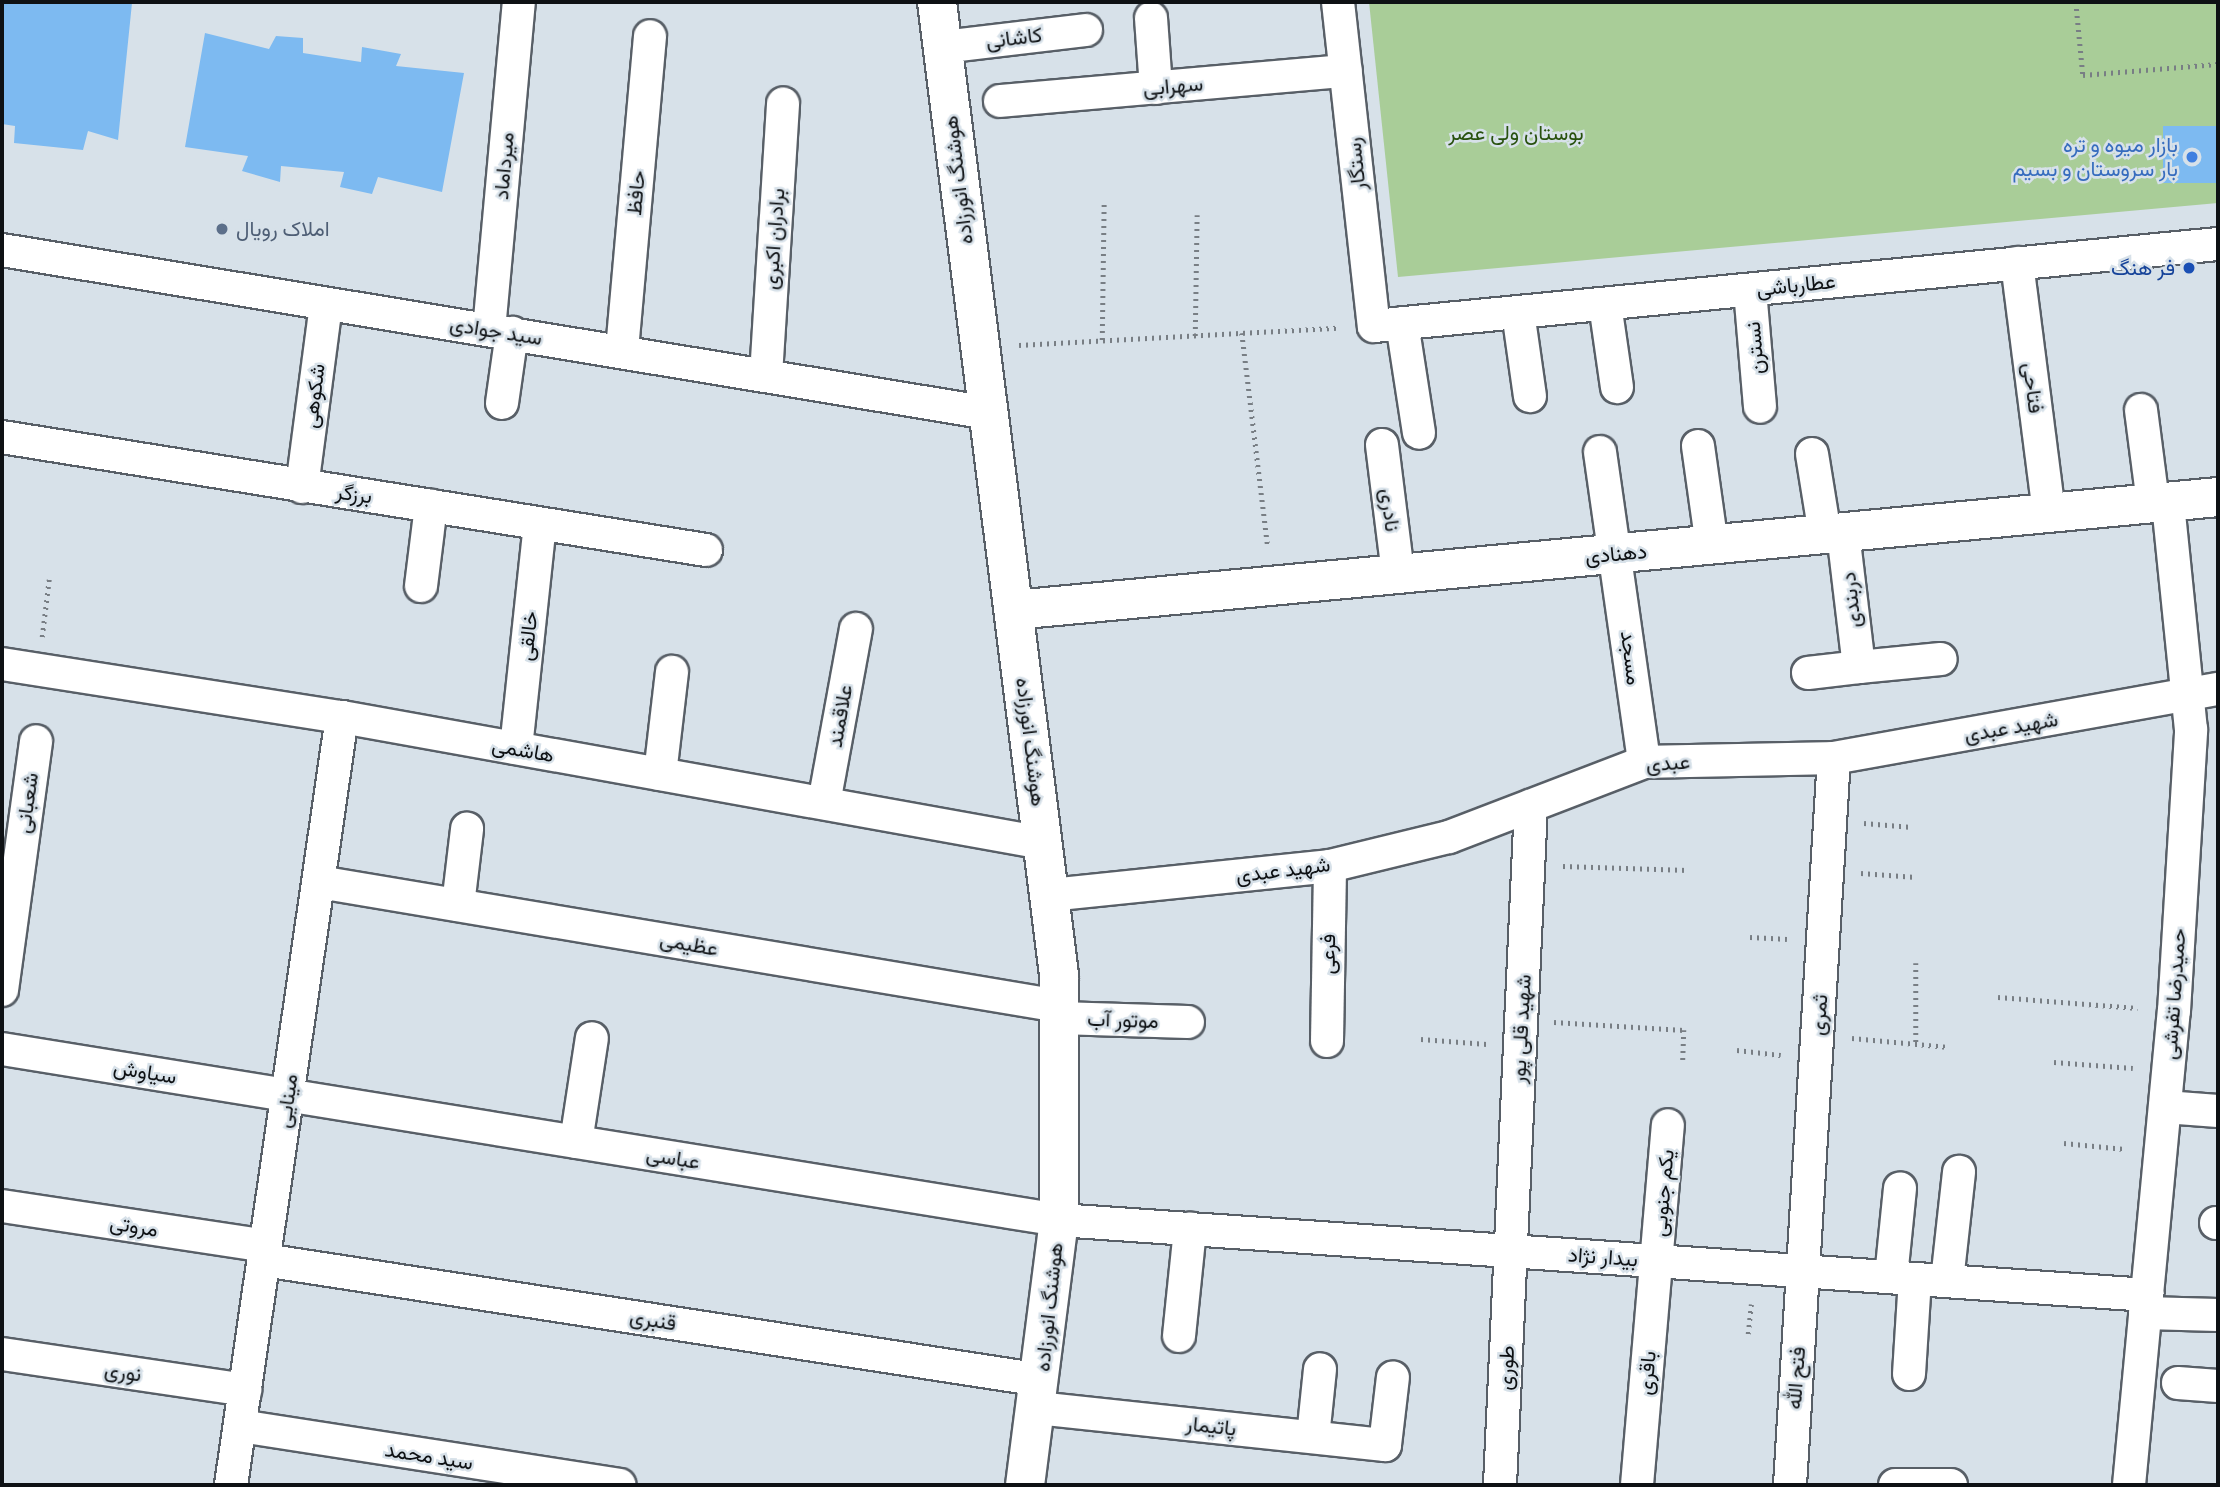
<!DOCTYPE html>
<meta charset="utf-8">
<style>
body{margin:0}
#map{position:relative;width:2220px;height:1487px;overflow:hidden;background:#d7e1e9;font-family:"Roboto Condensed",Vazirmatn,sans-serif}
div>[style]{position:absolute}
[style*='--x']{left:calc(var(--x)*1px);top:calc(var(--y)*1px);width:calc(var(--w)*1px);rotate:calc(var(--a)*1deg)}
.green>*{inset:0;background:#a9cd98}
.building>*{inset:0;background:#7dbaf1;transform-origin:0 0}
.path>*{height:4.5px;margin-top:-2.25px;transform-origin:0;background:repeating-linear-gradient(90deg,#787e84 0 2px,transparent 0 7px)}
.roads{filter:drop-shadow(2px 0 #585f67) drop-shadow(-2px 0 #585f67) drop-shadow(0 2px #585f67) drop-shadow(0 -2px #585f67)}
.street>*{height:32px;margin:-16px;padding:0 16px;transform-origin:16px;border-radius:16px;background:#fff}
.secondary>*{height:38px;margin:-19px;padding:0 19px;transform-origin:19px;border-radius:19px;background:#fff}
.dots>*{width:19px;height:19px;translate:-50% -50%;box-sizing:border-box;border:4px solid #d7e1e9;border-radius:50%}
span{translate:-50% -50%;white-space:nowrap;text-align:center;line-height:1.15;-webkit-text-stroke:5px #d7e1e9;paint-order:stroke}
.street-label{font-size:21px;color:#0e1114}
.park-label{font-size:21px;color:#28510e}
.shop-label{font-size:21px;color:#366cbe}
.right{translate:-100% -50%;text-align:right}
.service-label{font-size:21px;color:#4e5e75}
.left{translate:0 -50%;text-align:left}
.transit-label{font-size:21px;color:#164399}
.frame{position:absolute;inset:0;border:4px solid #0e1114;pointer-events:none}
</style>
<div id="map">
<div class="green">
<div style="clip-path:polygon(1369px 2px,2218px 2px,2218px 203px,1398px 277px)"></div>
</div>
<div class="building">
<div style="clip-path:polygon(2px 2px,132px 3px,118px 140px,88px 131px,83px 150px,14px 143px,15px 126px,2px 124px)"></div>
<div style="clip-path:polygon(205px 33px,269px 49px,276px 36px,303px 38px,303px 53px,361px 62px,362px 47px,401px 54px,396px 66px,464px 73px,442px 192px,378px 177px,372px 194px,340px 187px,344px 172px,281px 166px,280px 182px,242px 171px,248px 156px,185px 147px)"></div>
<div style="left:2218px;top:126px;width:57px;height:55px;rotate:90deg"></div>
</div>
<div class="path">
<div style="--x:2076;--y:2;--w:73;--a:84.5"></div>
<div style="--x:2083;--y:75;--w:135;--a:-4.7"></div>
<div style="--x:1242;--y:333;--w:216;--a:83.1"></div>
<div style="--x:1195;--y:336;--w:121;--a:-89.1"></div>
<div style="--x:1102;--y:340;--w:136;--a:-89.2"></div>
<div style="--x:1019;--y:345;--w:319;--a:-3.1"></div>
<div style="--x:42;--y:637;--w:58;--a:-83.1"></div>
<div style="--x:1864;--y:823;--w:48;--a:4.8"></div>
<div style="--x:1563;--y:866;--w:125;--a:1.8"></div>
<div style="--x:1861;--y:873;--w:55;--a:4.2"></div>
<div style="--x:1750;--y:937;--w:37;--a:3"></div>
<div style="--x:1916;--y:963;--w:81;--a:90"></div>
<div style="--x:1998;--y:997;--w:140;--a:4.5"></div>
<div style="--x:1554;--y:1022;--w:130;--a:3.5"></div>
<div style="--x:1684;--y:1030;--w:34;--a:92"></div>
<div style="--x:1852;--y:1038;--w:97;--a:5.3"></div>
<div style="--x:1421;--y:1039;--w:66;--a:4.3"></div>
<div style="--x:1737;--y:1050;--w:44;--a:6.5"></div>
<div style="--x:2054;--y:1062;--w:79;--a:4.3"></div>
<div style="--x:2064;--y:1143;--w:61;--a:5.6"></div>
<div style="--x:1748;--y:1334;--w:30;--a:-84"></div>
</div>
<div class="roads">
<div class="street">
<div style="--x:1338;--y:2;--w:326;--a:83.7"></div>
<div style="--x:1374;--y:326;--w:848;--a:-5.55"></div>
<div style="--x:1151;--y:18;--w:70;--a:85.9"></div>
<div style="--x:943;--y:47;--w:144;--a:-6.8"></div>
<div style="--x:1000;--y:101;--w:347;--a:-5"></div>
<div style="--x:2;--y:250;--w:1000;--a:9.38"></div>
<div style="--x:2017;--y:263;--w:252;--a:82.7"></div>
<div style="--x:1750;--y:290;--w:117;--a:85.1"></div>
<div style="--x:1605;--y:304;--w:84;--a:81.8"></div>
<div style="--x:1518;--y:312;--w:85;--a:81.9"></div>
<div style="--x:1402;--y:323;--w:111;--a:81.2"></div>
<div style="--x:489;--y:330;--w:329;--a:-84.8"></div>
<div style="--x:622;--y:350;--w:315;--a:-84.9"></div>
<div style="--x:766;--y:375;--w:272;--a:-86.4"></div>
<div style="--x:502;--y:403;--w:71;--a:-81.9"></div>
<div style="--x:2141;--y:410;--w:94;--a:82.6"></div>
<div style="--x:2;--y:437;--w:713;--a:9.12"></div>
<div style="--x:1382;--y:445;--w:130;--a:82.9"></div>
<div style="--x:1698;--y:446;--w:100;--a:82"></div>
<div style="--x:1600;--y:452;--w:313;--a:81.9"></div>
<div style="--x:1812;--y:454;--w:81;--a:80.8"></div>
<div style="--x:302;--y:487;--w:184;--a:-82.5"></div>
<div style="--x:421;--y:586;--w:81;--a:-82.9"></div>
<div style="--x:2;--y:664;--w:344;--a:8.9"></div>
<div style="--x:342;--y:717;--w:712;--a:10.19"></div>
<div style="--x:1859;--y:667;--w:82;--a:-5.6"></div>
<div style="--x:1808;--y:673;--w:51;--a:-6.7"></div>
<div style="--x:1859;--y:667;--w:136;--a:-96.8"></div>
<div style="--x:516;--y:748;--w:225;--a:-83.9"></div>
<div style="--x:660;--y:774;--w:103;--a:-83.3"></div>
<div style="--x:824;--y:803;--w:177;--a:-79.6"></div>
<div style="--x:319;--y:882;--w:750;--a:9.51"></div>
<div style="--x:1050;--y:895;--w:281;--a:-5.9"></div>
<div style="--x:1330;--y:866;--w:122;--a:-13.7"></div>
<div style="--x:1449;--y:837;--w:209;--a:-21"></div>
<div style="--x:1644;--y:762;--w:190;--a:-1.2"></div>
<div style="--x:1834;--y:758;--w:390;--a:-10.2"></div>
<div style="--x:458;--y:905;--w:77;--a:-83.2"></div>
<div style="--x:2;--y:990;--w:251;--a:-82.2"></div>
<div style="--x:1059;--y:1018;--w:129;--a:1.8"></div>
<div style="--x:1327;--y:1041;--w:175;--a:-89"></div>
<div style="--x:2;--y:1049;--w:1071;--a:9.19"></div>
<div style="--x:1059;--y:1220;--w:1091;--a:3.94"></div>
<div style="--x:2165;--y:1107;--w:53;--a:4.3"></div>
<div style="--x:576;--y:1142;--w:105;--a:-81.3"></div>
<div style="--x:2;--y:1206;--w:267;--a:8.6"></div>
<div style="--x:2216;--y:1223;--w:2;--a:0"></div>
<div style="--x:264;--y:1260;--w:786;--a:8.78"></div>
<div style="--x:1891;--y:1277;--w:89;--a:-84.2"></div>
<div style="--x:1947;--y:1281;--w:110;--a:-83.7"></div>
<div style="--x:2145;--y:1313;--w:73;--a:1.6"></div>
<div style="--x:1179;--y:1336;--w:108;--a:-84.1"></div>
<div style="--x:2;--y:1354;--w:246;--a:8.4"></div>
<div style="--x:1909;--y:1374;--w:95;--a:-86.4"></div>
<div style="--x:2178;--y:1383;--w:40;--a:4.3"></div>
<div style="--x:1037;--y:1408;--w:350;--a:6.1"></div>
<div style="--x:1385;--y:1445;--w:68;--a:-83.3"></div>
<div style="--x:240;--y:1426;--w:384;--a:8.8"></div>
<div style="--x:1313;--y:1437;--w:68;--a:-84.1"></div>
<div style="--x:231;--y:1485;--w:776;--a:-81.78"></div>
<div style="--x:1500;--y:1485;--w:680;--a:-87.39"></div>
<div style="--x:1637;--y:1485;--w:361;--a:-85.1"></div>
<div style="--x:1790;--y:1485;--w:728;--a:-86.54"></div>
<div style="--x:1895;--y:1485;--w:56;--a:0"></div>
<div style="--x:2129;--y:1485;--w:476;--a:-84.6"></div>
<div style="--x:2174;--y:1011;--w:282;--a:-86.5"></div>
<div style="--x:2191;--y:730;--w:229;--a:-95.8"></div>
</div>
<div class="secondary">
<div style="--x:937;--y:2;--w:981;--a:82.85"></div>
<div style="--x:1059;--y:975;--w:245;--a:90"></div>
<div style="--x:1059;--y:1220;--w:267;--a:97.3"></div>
<div style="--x:1014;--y:610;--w:1209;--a:-5.36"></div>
</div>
</div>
<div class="dots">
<div style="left:2192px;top:157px;background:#3f7fe0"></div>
<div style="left:222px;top:229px;background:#5c6f8a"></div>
<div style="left:2189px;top:268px;background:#1a4fb4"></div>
</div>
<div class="street-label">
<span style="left:1014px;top:38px;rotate:-7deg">کاشانی</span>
<span style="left:1173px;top:86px;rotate:-5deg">سهرابی</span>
<span style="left:1356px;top:164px;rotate:-96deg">رستگار</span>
<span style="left:504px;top:166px;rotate:-85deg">میرداماد</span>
<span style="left:958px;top:180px;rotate:-97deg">هوشنگ انورزاده</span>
<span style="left:636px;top:193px;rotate:-85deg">حافظ</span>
<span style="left:774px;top:239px;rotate:-86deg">برادران اکبری</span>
<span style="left:1796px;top:285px;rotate:-6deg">عطارباشی</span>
<span style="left:496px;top:331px;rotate:9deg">سید جوادی</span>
<span style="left:1755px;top:348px;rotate:-95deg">نسترن</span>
<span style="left:2033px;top:388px;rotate:83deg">فتاحی</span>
<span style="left:314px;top:396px;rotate:-83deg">شکوهی</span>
<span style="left:354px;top:494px;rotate:8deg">برزگر</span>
<span style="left:1390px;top:510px;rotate:83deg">نادری</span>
<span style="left:1616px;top:554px;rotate:-5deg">دهنادی</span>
<span style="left:1851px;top:600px;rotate:-96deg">دربندی</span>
<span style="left:528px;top:636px;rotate:-84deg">خالقی</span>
<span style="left:1631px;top:658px;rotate:83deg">مسجد</span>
<span style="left:840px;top:716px;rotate:-80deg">علاقمند</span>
<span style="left:2011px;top:727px;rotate:-10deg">شهید عبدی</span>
<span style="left:1031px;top:742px;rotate:83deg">هوشنگ انورزاده</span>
<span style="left:523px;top:750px;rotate:10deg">هاشمی</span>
<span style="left:1668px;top:763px;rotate:-4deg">عبدی</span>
<span style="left:27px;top:803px;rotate:-82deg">شعبانی</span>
<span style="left:1283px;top:870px;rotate:-7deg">شهید عبدی</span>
<span style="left:689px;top:944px;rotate:10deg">عظیمی</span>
<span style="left:1328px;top:954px;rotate:-89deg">فرعی</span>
<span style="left:2174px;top:994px;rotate:-86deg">حمیدرضا تفرشی</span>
<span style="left:1819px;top:1015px;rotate:-86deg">ثمری</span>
<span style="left:1123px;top:1020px;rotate:2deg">موتور آب</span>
<span style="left:1521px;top:1029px;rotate:-87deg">شهید قلی پور</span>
<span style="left:145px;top:1072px;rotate:9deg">سیاوش</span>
<span style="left:287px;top:1101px;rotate:-82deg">مینایی</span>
<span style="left:673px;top:1158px;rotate:9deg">عباسی</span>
<span style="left:1663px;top:1193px;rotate:-85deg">یکم جنوبی</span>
<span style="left:134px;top:1226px;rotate:9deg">مروتی</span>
<span style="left:1603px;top:1257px;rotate:4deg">بیدار نژاد</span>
<span style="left:1049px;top:1307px;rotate:-84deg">هوشنگ انورزاده</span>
<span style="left:653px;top:1320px;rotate:9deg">قنبری</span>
<span style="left:1506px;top:1368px;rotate:-87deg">طوری</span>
<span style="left:123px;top:1372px;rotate:8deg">نوری</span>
<span style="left:1647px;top:1373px;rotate:-85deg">باقری</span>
<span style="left:1796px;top:1378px;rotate:-86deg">فتح الله</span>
<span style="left:1211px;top:1426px;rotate:6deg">پاتیمار</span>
<span style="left:429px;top:1456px;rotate:9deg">سید محمد</span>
</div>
<div class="park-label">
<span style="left:1516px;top:133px">بوستان ولی عصر</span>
</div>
<div class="shop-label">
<span class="right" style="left:2178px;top:157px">بازار میوه و تره<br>بار سروستان و بسیم</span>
</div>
<div class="service-label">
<span class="left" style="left:236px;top:229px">املاک رویال</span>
</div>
<div class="transit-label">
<span class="right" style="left:2175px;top:268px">فر هنگ</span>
</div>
<div class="frame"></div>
</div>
